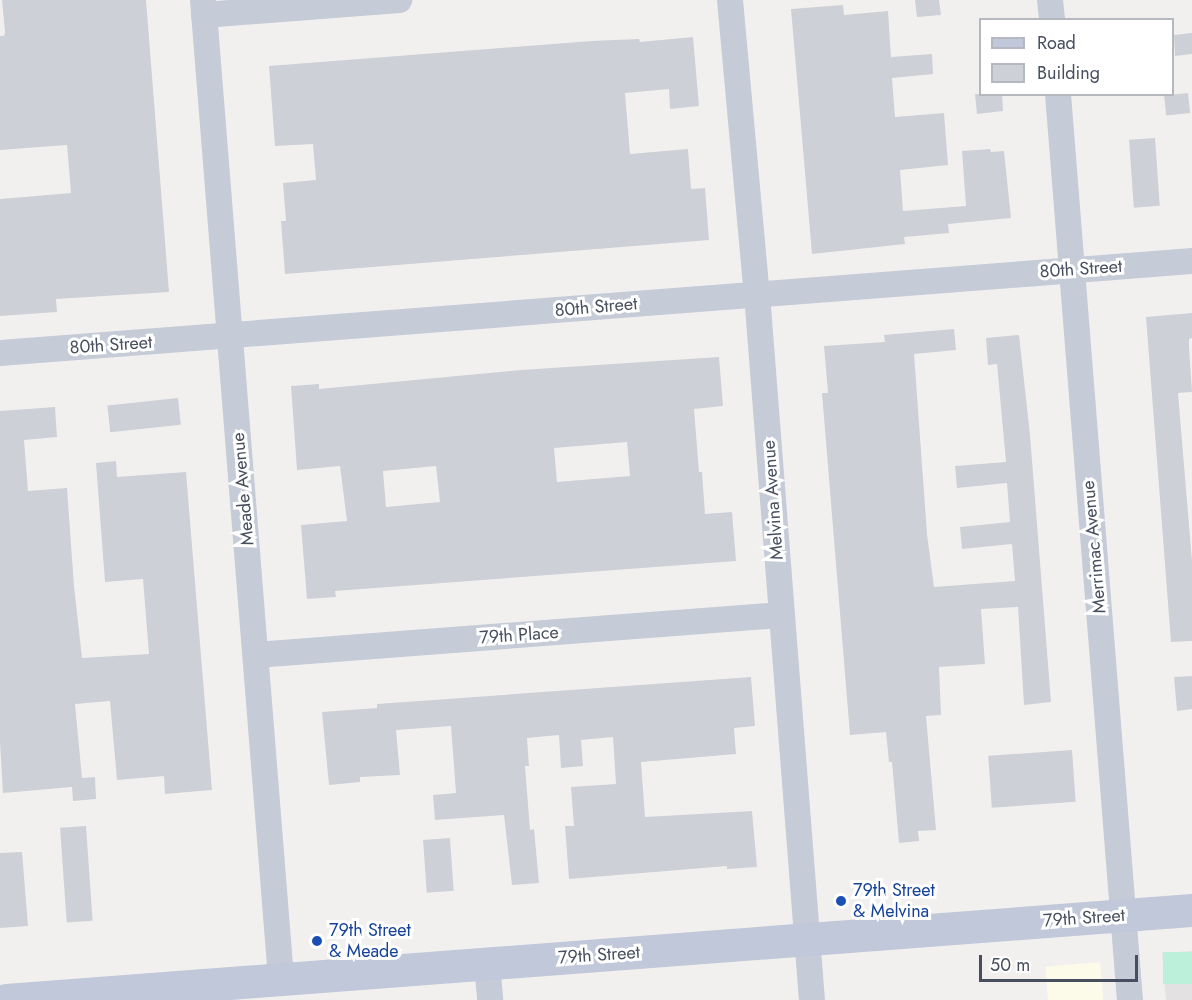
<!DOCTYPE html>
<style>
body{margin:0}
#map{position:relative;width:1192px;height:1000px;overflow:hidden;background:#f2f0ef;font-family:Jost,sans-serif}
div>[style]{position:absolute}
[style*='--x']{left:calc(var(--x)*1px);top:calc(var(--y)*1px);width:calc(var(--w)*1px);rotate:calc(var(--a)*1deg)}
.commercial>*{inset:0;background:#fcfae9;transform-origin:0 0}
.education>*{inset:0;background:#e3e1e1}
.green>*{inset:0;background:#bdf0da;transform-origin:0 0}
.building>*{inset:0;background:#ced0d7;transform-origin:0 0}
.minor>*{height:26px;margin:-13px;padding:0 13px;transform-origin:13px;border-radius:13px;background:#c5cbd7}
.secondary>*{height:33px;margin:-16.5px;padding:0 16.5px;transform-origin:16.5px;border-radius:16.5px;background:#c1c8d9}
.dots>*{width:16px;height:16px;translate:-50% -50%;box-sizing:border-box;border:3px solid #fff;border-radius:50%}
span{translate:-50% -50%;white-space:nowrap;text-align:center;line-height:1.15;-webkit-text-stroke:6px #fff;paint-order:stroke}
.street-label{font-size:18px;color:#474e5d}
.transit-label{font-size:18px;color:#164399}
.left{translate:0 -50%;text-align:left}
.legend{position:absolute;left:979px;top:18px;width:195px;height:78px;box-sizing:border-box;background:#fff;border:2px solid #b5b8be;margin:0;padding:8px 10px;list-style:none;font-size:18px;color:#474e5d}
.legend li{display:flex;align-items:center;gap:12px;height:30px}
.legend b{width:30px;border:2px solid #b5b8be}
.scale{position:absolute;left:979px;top:955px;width:159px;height:27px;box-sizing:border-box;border:3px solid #474e5d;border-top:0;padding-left:8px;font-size:18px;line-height:21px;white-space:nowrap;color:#474e5d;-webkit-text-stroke:4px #fff;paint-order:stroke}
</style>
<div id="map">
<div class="commercial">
<div style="left:1100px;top:962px;width:38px;height:55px;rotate:85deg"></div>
</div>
<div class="education">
<div style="clip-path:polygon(1192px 951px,1192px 1000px,1166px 1000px,1162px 953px)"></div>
</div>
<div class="green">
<div style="left:1192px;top:952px;width:32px;height:29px;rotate:90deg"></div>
</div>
<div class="building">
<div style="clip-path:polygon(2px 0,146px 0,169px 292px,56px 299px,57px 312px,0 316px,0 199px,71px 193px,67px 145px,0 150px,0 36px,4px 36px,5px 32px)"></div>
<div style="clip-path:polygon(915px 0,939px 0,941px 15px,917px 17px)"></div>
<div style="clip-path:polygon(843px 5px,844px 15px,888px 11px,891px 57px,932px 54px,933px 74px,892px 78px,895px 117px,944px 113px,948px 165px,900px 170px,903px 211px,966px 206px,962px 151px,990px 149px,991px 152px,1004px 151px,1011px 218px,948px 224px,949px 233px,904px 237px,905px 244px,812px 254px,791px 9px)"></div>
<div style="clip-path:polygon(1192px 33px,1192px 54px,1175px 56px,1174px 35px)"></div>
<div style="clip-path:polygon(693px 37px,699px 106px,670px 109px,669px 89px,625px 93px,630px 154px,688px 149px,691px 189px,705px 188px,709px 240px,285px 274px,281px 221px,286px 221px,283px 183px,316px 180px,313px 144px,275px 146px,269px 66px,591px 41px,639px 39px,640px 42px)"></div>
<div style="left:1188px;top:93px;width:20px;height:24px;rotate:84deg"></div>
<div style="clip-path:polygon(975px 94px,1002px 94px,1003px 111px,977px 114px)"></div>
<div style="left:1155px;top:138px;width:68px;height:26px;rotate:86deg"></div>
<div style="clip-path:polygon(1192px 313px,1192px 338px,1189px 339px,1189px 347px,1192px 392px,1178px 393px,1192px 561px,1192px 641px,1171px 642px,1146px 317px)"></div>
<div style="clip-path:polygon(954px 329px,956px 350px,914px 354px,927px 534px,934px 587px,1015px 581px,1012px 544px,962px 549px,960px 527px,1010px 522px,1007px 483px,957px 488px,955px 466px,1006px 462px,997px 364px,988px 365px,986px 338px,1019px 335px,1030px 435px,1051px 702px,1024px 705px,1018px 607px,981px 609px,985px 664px,939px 667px,941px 715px,926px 716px,936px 830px,918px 831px,919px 841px,899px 843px,892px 762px,889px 762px,886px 732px,850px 735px,822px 393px,828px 393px,824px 346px,885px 342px,884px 335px)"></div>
<div style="clip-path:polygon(evenodd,719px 357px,723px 406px,694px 409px,699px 472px,702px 472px,705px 514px,732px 512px,736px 561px,335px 591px,336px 597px,307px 599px,301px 525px,347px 521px,340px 466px,297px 470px,291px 386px,319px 384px,319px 389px,521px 370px,719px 357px,627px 442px,630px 476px,557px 482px,554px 448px,627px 442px,719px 357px,436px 466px,440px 502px,386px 507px,383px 471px,436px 466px)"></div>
<div style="left:178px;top:398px;width:27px;height:71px;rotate:84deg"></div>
<div style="clip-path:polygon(55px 407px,57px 437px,24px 440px,28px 491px,67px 488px,74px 586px,82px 658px,149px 654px,143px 579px,105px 582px,96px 463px,116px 461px,117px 477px,186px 472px,212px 790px,165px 794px,164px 776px,117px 780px,110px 701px,75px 704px,82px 778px,95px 777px,96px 799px,73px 801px,72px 787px,3px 793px,0 742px,0 411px)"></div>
<div style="clip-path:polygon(1192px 676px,1192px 709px,1177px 711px,1174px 677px)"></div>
<div style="clip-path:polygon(751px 677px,755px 726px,734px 728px,736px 754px,641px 762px,645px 817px,752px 811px,757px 867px,727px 869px,727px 866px,569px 879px,565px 826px,574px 826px,571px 787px,616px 784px,613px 737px,581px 740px,583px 766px,561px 768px,559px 735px,527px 738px,529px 766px,525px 766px,530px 830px,534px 829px,539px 883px,512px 885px,504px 815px,435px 820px,433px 795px,456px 793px,451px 726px,396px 730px,400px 775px,360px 777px,360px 782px,329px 785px,322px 712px,377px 708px,377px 704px)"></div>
<div style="left:1072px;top:750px;width:52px;height:84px;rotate:86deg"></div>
<div style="left:86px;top:826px;width:95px;height:26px;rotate:86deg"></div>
<div style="left:450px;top:838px;width:53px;height:27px;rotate:86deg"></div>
<div style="clip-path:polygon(22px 852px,28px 926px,0 928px,0 853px)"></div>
</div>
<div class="minor">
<div style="--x:203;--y:0;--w:982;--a:85.44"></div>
<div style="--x:730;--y:0;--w:295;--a:84.8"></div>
<div style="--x:757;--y:294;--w:708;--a:85.55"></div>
<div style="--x:1050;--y:0;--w:20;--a:84"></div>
<div style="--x:204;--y:15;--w:196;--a:-4.4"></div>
<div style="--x:1058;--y:94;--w:909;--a:85.46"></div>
<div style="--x:0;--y:353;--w:1196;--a:-4.41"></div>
<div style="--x:256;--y:655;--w:527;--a:-4.36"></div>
<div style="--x:487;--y:963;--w:37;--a:85"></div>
</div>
<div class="secondary">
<div style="--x:6;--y:1000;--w:1189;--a:-4.34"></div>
</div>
<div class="dots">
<div style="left:841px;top:901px;background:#1a4fb4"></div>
<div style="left:317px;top:941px;background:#1a4fb4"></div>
</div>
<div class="street-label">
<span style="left:1081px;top:269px;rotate:-4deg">80th Street</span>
<span style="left:596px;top:307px;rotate:-5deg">80th Street</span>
<span style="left:111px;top:345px;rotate:-4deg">80th Street</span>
<span style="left:243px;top:489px;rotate:-95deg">Meade Avenue</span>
<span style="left:773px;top:500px;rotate:-94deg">Melvina Avenue</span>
<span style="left:1094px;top:547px;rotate:-95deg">Merrimac Avenue</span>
<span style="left:519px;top:635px;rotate:-4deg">79th Place</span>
<span style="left:1084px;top:918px;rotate:-4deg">79th Street</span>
<span style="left:599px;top:955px;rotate:-4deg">79th Street</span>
</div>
<div class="transit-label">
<span class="left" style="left:853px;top:901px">79th Street<br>&amp; Melvina</span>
<span class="left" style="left:329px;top:941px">79th Street<br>&amp; Meade</span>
</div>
<ul class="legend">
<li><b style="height:8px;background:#c1c8d9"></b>Road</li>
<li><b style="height:16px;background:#ced0d7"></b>Building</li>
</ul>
<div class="scale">50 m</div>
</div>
